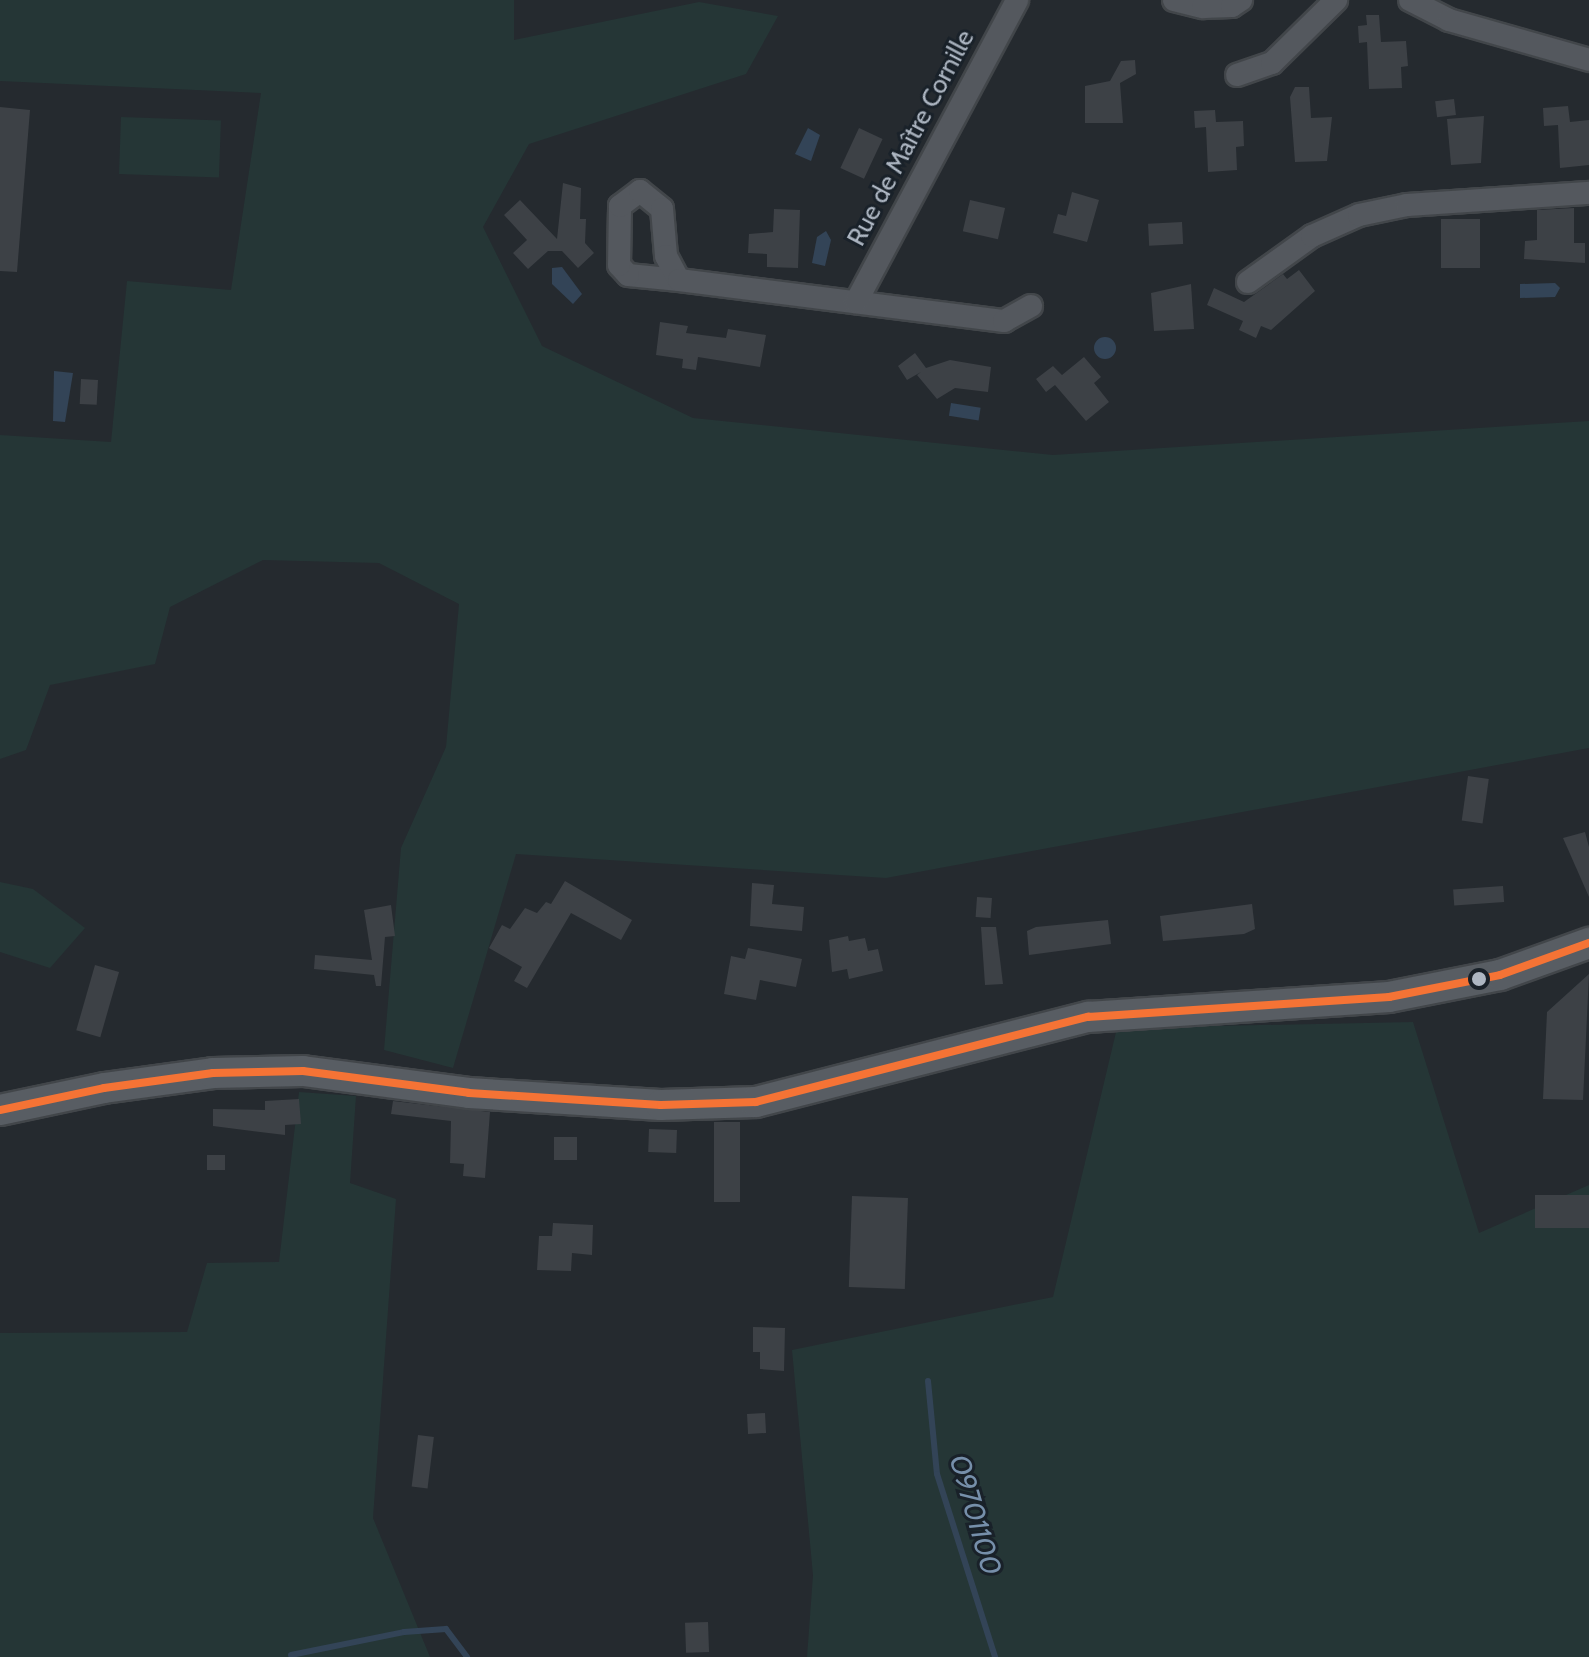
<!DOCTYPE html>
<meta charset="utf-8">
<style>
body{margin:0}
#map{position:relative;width:1589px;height:1657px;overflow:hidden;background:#252a2f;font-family:Cabin,sans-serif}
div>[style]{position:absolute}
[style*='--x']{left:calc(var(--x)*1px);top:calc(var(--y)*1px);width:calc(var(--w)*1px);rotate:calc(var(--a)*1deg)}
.green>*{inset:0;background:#253636;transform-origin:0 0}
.water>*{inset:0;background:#334457;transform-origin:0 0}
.round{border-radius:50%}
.stream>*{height:6px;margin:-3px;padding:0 3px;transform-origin:3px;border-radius:3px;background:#334457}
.building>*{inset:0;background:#3d4146;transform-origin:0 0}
.roads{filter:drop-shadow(2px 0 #42464a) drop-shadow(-2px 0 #42464a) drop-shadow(0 2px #42464a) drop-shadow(0 -2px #42464a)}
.street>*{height:22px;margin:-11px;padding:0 11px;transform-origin:11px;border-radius:11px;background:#54585e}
.secondary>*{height:30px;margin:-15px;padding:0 15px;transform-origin:15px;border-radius:15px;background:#585d63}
.bus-1>*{height:8px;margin:-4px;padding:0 4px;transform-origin:4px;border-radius:4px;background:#f57335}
.dots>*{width:22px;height:22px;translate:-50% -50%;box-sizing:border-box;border:4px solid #192129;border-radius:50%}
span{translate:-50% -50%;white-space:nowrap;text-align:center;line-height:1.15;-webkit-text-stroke:6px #192129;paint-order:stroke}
.street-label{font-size:26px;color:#adb6c2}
.water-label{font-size:28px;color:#768faa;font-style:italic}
</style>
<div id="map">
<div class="green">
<div style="clip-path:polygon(0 0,514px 0,514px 40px,699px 2px,778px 16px,746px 74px,529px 144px,483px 227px,542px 346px,693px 418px,1053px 455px,1589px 421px,1589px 748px,886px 878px,516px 854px,453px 1068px,384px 1050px,401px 848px,446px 747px,459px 604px,379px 563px,263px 560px,170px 607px,155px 664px,50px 685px,26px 750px,0 759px,0 435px,111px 442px,127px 281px,231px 290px,261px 93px,0 81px)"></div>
<div style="left:121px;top:117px;width:100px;height:57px;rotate:2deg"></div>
<div style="clip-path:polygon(0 882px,33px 889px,85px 928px,50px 968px,0 952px)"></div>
<div style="clip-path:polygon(1413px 1022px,1479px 1233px,1589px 1185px,1589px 1657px,807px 1657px,813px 1575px,792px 1350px,1053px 1297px,1117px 1028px)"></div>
<div style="clip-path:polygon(299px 1092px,356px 1096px,350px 1183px,396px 1199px,373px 1518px,430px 1657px,0 1657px,0 1333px,187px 1332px,207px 1263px,279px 1262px)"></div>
</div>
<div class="water">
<div style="clip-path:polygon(808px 128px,820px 135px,811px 161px,795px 154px)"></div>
<div style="clip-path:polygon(826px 231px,831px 240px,825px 266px,812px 263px,817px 237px)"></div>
<div style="clip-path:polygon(562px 267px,582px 294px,573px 304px,552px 284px,552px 268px)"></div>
<div style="clip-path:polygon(1555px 283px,1560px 288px,1555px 297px,1520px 298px,1520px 284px)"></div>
<div class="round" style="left:1094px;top:337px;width:22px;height:22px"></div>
<div style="clip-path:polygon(54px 371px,73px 373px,65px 422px,53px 421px)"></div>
<div style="left:951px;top:403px;width:30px;height:13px;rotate:9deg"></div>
</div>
<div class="stream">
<div style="--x:928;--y:1381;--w:93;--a:84.5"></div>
<div style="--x:937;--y:1474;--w:192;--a:72.4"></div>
<div style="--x:291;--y:1655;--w:115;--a:-11.5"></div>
<div style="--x:404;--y:1632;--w:42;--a:-4.1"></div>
<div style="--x:446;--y:1629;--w:35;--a:53"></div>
</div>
<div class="building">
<div style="clip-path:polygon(1366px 15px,1379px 15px,1381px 42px,1406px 41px,1408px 66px,1401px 67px,1402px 88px,1369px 89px,1367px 42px,1359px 43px,1358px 26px,1367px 25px)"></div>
<div style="clip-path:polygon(1135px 60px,1136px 74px,1120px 83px,1123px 123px,1085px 123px,1085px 86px,1110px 81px,1121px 61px)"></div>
<div style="clip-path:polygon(1295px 87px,1309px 87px,1311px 118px,1332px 117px,1327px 161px,1295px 162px,1290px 97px)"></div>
<div style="left:1454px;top:99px;width:16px;height:19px;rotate:83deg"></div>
<div style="clip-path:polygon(1568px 106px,1570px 122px,1589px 120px,1589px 165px,1560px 168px,1558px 125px,1544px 126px,1543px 108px)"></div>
<div style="clip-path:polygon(0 107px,30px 110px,17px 272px,0 271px)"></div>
<div style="clip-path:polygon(1215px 110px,1216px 122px,1243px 121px,1244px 146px,1236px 147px,1237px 170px,1208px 172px,1206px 127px,1195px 128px,1194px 111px)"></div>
<div style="clip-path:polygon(1484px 116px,1481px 163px,1451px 165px,1447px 119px)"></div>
<div style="left:859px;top:128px;width:26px;height:44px;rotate:25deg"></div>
<div style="clip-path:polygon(563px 183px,581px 188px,580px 219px,586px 219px,585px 243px,594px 253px,578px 268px,562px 251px,548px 251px,528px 269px,513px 253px,527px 240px,504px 215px,520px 200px,557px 239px)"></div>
<div style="clip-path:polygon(1072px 192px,1099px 200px,1087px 242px,1053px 233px,1058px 214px,1066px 216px)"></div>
<div style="left:970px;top:200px;width:36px;height:32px;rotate:13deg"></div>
<div style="clip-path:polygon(1574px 208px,1574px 243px,1585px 243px,1585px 263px,1524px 259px,1525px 241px,1537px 240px,1537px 210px)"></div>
<div style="clip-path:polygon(774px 209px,800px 210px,798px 268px,767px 267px,767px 254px,748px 253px,749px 234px,773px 232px)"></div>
<div style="left:1441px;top:219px;width:39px;height:49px"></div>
<div style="left:1182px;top:222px;width:22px;height:34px;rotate:87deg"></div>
<div style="clip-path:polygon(1299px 270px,1315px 291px,1271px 330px,1261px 326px,1256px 338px,1239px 330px,1243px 321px,1207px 305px,1214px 288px,1244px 302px,1283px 274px,1287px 279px)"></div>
<div style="clip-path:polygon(1191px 284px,1194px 329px,1154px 331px,1151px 293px)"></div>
<div style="clip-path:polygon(660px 322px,688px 326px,686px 333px,726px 338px,728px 329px,766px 335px,760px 367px,698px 357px,696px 370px,682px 368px,683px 359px,656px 355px)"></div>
<div style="clip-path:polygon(915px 353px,926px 368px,950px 360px,991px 367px,988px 392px,955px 388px,937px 399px,917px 375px,921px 372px,907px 380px,898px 366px)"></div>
<div style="clip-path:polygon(1084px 357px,1101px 377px,1094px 383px,1109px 402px,1086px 421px,1055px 385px,1046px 392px,1036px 379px,1053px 366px,1062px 375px)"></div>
<div style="left:81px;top:379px;width:17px;height:25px;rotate:3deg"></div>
<div style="left:1468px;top:776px;width:21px;height:45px;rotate:8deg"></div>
<div style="clip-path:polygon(1585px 832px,1589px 847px,1589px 897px,1563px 838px)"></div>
<div style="clip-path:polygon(565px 881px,632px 920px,621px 940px,571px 913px,527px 988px,514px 981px,522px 967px,489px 948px,502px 925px,510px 929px,525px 908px,537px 913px,546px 902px,551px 904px)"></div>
<div style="clip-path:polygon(752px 883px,774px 885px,772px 904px,804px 907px,802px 931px,750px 926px)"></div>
<div style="left:1503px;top:886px;width:16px;height:50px;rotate:86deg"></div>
<div style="left:977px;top:897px;width:15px;height:20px;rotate:4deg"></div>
<div style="clip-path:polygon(1252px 904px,1255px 929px,1244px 934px,1163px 941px,1160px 916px)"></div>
<div style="clip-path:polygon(391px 905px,395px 936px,385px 937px,381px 986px,376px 986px,374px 975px,314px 969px,315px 955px,372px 960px,364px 910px)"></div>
<div style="clip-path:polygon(1108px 920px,1111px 944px,1029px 955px,1027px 931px,1036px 927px)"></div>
<div style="clip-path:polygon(981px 927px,996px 927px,1003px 984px,985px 985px)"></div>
<div style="clip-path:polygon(848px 936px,849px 941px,865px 938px,868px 951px,878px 949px,883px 971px,849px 979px,847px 969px,832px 972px,829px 940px)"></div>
<div style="clip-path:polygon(748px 948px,802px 959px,796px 987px,760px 980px,756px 1000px,724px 994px,731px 956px,745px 959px)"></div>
<div style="left:95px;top:965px;width:25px;height:68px;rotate:16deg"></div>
<div style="clip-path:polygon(1589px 974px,1583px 1100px,1543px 1099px,1547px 1012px)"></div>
<div style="clip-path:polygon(299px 1099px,301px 1124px,285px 1125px,285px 1135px,213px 1126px,213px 1109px,265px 1110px,265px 1101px)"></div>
<div style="clip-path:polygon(393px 1101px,490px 1112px,485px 1178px,463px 1176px,464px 1164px,450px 1163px,451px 1121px,391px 1114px)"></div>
<div style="left:714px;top:1122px;width:26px;height:80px"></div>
<div style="left:649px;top:1129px;width:28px;height:23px;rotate:2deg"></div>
<div style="left:554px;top:1137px;width:23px;height:23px"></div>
<div style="left:207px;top:1155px;width:18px;height:15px"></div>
<div style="left:1589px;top:1195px;width:33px;height:54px;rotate:90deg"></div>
<div style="left:852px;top:1196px;width:56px;height:91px;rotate:2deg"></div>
<div style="clip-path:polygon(553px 1223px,593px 1225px,592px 1255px,572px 1253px,571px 1271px,537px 1270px,539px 1236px,552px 1236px)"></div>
<div style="clip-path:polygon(753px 1327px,785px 1328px,784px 1371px,760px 1369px,760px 1352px,753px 1352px)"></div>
<div style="left:765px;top:1413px;width:20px;height:18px;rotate:87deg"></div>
<div style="left:418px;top:1435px;width:16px;height:52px;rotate:7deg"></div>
<div style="left:708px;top:1622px;width:30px;height:23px;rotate:88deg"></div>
</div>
<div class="roads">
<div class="street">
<div style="--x:1174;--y:0;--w:30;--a:14"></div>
<div style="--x:1203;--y:7;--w:29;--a:-2"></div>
<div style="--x:1232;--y:6;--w:11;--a:-34"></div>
<div style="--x:1410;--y:0;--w:44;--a:27.1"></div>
<div style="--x:1449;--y:20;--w:146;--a:15.9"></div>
<div style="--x:1237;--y:75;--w:37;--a:-19"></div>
<div style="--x:1272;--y:63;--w:90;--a:-44.5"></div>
<div style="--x:679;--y:280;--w:51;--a:-174.4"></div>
<div style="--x:628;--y:275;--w:13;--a:-132"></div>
<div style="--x:619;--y:265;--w:59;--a:-89"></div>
<div style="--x:620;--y:206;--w:25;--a:-37"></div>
<div style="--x:640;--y:191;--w:28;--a:39"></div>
<div style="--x:662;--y:209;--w:47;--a:85.1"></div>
<div style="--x:666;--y:256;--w:27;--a:62"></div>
<div style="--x:679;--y:280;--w:328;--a:7.2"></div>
<div style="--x:1004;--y:321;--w:31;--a:-29"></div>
<div style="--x:1248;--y:282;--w:79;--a:-35.7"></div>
<div style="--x:1312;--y:236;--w:51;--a:-24.1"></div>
<div style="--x:1359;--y:215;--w:49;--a:-11.8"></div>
<div style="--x:1407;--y:205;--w:182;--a:-3.8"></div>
<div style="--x:856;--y:302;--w:342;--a:-61.9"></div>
</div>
<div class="secondary">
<div style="--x:0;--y:1110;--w:106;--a:-11.9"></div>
<div style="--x:104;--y:1088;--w:110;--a:-7.8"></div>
<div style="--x:213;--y:1073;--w:90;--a:-1.3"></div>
<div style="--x:303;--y:1071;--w:167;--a:7.5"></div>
<div style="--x:469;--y:1093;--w:192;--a:3.6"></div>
<div style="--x:661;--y:1105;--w:95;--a:-1.8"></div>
<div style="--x:756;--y:1102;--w:343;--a:-14.4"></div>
<div style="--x:1088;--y:1017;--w:302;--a:-3.8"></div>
<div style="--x:1389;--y:997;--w:113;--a:-11.2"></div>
<div style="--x:1500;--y:975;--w:95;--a:-19.8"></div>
</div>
</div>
<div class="bus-1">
<div style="--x:0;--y:1110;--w:106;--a:-11.9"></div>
<div style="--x:104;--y:1088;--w:110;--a:-7.8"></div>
<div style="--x:213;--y:1073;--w:90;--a:-1.3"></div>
<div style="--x:303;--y:1071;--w:167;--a:7.5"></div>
<div style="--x:469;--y:1093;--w:192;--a:3.6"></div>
<div style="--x:661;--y:1105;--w:95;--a:-1.8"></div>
<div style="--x:756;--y:1102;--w:343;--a:-14.4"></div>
<div style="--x:1088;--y:1017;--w:302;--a:-3.8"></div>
<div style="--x:1389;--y:997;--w:113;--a:-11.2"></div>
<div style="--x:1500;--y:975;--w:95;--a:-19.8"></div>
</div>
<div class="dots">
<div style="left:1479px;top:979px;background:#adb6c2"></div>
</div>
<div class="street-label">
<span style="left:911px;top:138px;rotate:-62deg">Rue de Maître Cornille</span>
</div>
<div class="water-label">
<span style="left:976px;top:1515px;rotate:74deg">O9701100</span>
</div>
</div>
